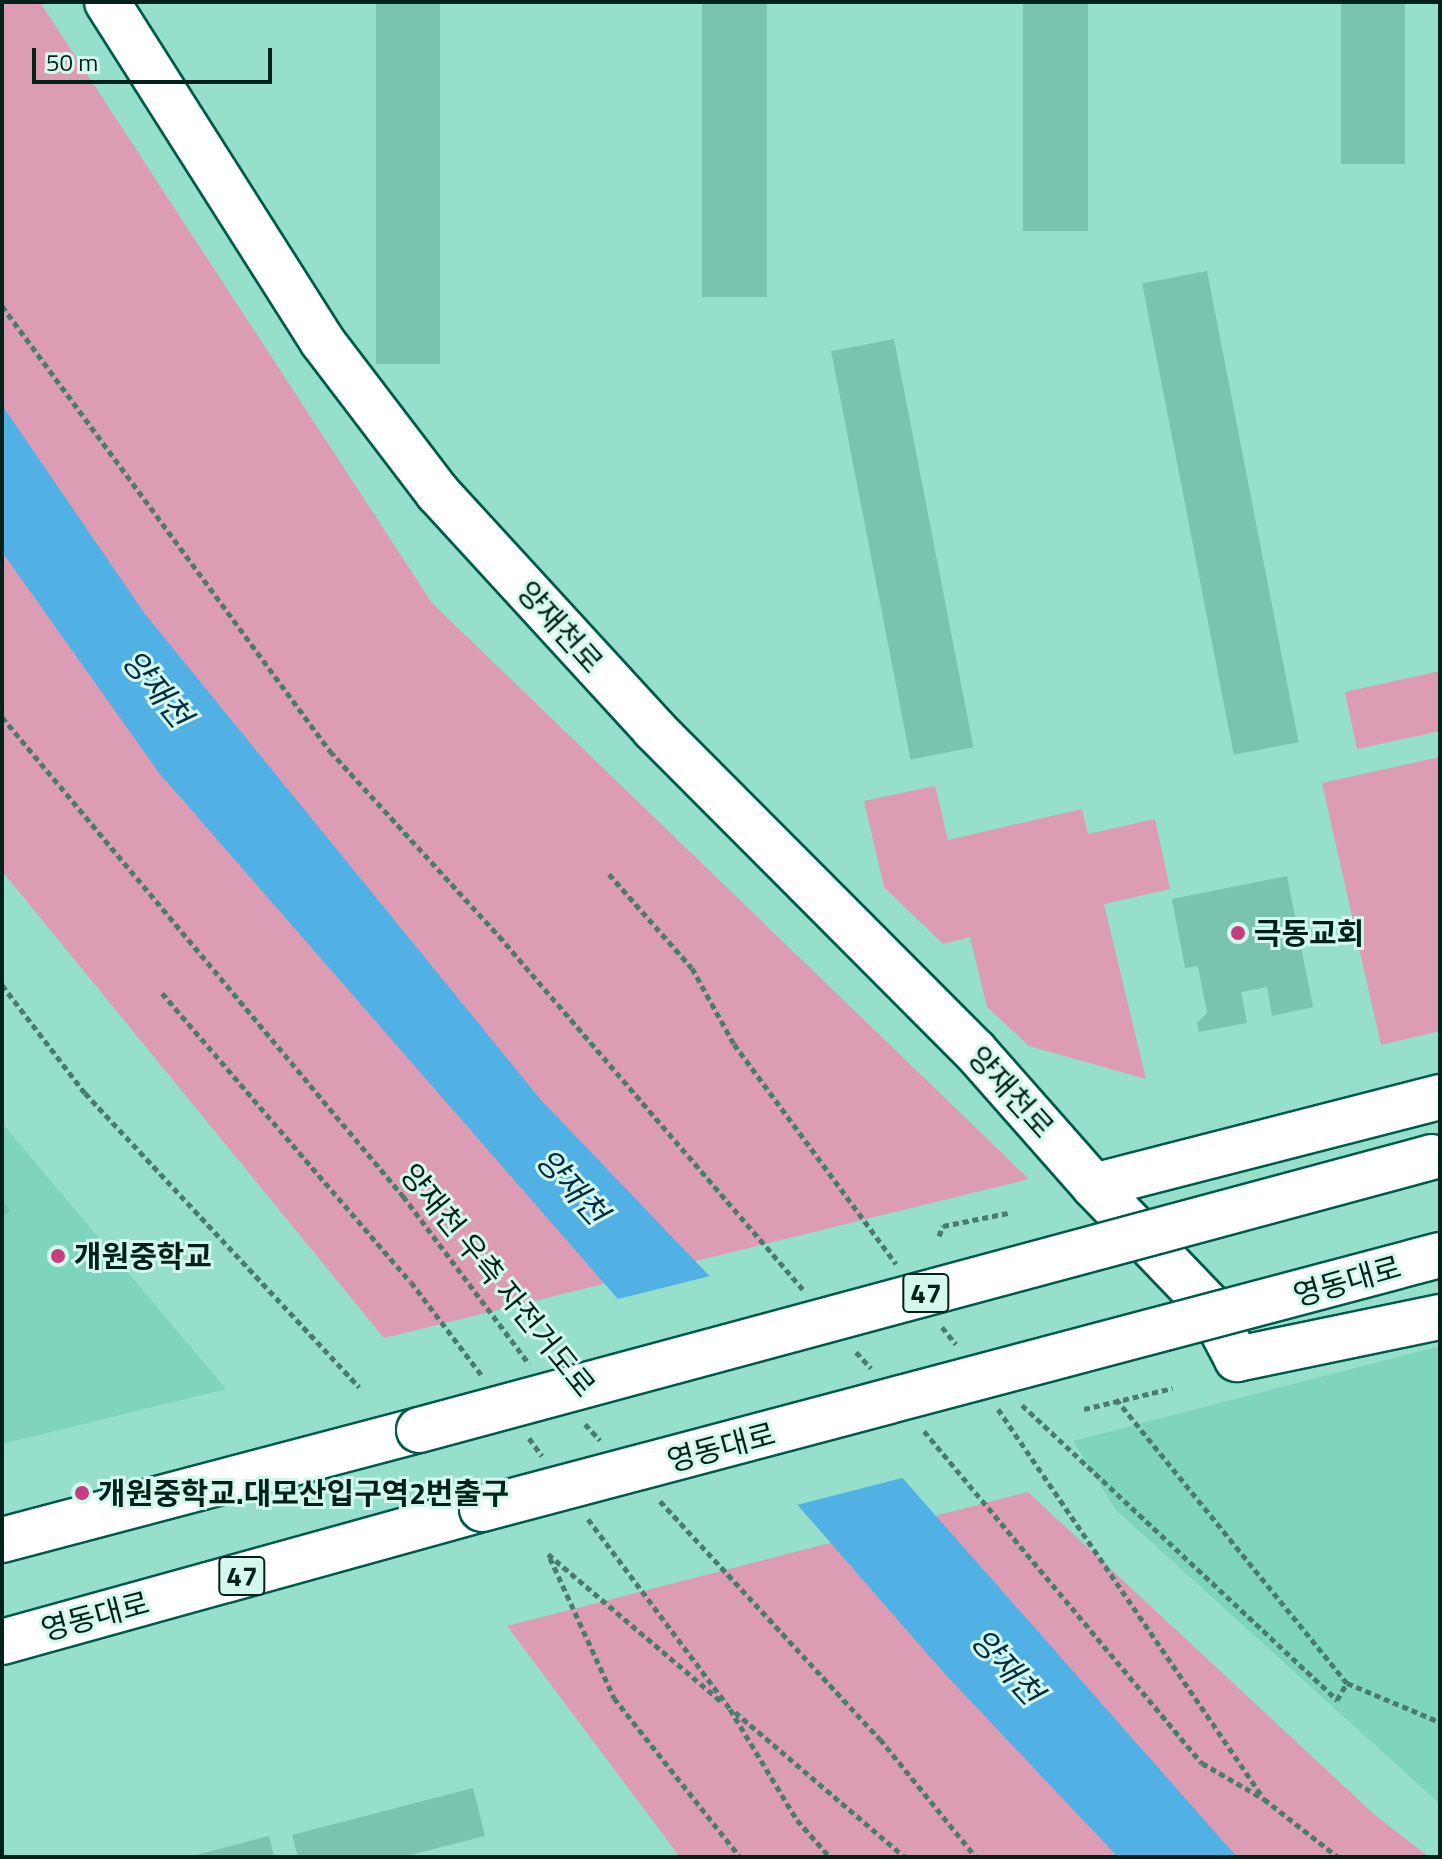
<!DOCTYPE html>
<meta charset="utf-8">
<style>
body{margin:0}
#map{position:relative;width:1442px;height:1859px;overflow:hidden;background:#95dfcb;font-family:"Titillium Web","Noto Sans KR",sans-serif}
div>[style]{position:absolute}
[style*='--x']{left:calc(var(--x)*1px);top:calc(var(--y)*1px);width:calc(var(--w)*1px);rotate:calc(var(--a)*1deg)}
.built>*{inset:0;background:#7fd4be}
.green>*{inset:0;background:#dc9cb4}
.water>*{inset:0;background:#51b1e5}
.pier>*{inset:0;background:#95dfcb}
.building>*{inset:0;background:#7ac3af;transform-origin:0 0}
.path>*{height:5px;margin-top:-2.5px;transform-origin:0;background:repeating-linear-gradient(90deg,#497c6f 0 6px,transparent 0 10px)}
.roads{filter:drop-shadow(2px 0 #005a4a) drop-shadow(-2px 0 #005a4a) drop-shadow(0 2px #005a4a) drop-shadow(0 -2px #005a4a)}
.secondary>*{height:44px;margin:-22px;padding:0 22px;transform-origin:22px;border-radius:22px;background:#fff}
.primary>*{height:44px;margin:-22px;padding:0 22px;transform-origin:22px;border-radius:22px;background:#fff}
.bridges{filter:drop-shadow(2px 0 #005a4a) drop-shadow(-2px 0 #005a4a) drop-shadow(0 2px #005a4a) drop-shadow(0 -2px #005a4a)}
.primary-bridge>*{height:44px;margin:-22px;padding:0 22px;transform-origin:22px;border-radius:22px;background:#fff}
.dots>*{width:22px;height:22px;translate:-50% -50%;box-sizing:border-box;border:4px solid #d4f8ed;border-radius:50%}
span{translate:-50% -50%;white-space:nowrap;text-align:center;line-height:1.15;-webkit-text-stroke:6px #d4f8ed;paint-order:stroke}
.shield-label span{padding:2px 6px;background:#d4f8ed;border:2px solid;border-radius:6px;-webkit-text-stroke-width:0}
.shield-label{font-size:28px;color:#02211a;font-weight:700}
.street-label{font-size:30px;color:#02211a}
.poi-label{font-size:30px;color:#02211a;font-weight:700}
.left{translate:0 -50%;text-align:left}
.water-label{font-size:32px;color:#012e42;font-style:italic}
.frame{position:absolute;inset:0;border:4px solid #02211a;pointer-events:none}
.scale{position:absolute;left:32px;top:48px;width:240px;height:36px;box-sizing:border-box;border:4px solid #02211a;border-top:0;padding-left:10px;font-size:24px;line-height:28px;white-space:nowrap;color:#02211a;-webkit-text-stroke:6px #d4f8ed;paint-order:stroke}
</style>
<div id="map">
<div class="built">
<div style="clip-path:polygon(2px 1123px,226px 1389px,2px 1444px)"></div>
<div style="clip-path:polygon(1440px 1346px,1440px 1804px,1116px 1510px,1073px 1441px)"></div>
</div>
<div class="green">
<div style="clip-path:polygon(2px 2px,40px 2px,432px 603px,1029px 1179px,384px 1338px,2px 871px)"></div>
<div style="clip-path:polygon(1440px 671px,1440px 731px,1357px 749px,1345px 692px)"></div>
<div style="clip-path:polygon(1440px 757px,1440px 1031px,1381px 1045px,1322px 783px)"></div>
<div style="clip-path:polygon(935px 786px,948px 840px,1082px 809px,1088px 834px,1155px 819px,1170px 889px,1104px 904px,1146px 1079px,1029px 1046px,987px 1007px,970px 937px,943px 944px,884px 887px,864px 801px)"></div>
<div style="clip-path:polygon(1028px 1492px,1376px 1816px,1429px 1857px,680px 1857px,507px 1626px)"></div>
</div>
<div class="water">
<div style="clip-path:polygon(2px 405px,145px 614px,541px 1100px,899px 1474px,1237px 1857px,1118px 1857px,945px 1674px,160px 774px,2px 552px)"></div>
</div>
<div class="pier">
<div style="clip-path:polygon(714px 1275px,906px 1477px,793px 1506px,614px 1300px)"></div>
</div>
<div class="building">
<div style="left:376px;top:2px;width:64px;height:362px"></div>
<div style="left:702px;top:2px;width:65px;height:295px"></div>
<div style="left:1023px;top:2px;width:65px;height:229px"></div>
<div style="left:1341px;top:2px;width:64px;height:162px"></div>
<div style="left:1207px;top:271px;width:480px;height:66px;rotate:79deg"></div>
<div style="left:894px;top:339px;width:416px;height:64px;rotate:79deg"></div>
<div style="clip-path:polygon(1287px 876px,1313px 1007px,1272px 1016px,1267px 987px,1241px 992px,1247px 1023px,1199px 1032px,1197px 1023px,1207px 1013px,1198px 966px,1185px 968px,1172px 899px)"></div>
<div style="clip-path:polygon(2px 1200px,10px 1210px,2px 1217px)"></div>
<div style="clip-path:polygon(473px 1788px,485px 1836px,402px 1857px,298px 1857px,292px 1835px)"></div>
<div style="clip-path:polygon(269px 1836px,274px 1857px,192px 1857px,192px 1856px)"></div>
</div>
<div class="path">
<div style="--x:2;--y:306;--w:553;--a:53.61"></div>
<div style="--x:330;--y:751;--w:251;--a:47.6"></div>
<div style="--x:499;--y:936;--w:467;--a:49.3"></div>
<div style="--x:2;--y:717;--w:625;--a:50.07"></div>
<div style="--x:403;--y:1196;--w:210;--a:53.1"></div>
<div style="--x:609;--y:874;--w:125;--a:48.6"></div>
<div style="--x:692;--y:968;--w:87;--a:61.1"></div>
<div style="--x:734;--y:1044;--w:273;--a:53.6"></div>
<div style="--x:2;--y:985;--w:136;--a:52.5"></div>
<div style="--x:85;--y:1093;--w:402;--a:47"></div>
<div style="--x:162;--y:993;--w:381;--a:49.3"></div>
<div style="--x:411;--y:1282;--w:118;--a:52.9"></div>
<div style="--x:939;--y:1236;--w:11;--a:-68"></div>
<div style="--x:943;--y:1226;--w:66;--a:-11.3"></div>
<div style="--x:942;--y:1327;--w:22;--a:51"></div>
<div style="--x:856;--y:1352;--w:22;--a:47"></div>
<div style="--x:1116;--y:1399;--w:366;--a:50.9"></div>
<div style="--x:1347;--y:1683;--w:101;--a:22.8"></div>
<div style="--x:1022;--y:1405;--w:432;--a:43.1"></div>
<div style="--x:1337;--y:1700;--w:20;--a:-60"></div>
<div style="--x:998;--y:1409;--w:470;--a:55.7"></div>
<div style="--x:1084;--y:1409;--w:91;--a:-13.3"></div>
<div style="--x:585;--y:1424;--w:22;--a:47"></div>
<div style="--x:924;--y:1431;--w:433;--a:50.1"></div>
<div style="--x:1202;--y:1763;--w:72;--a:30.1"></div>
<div style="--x:1264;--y:1799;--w:94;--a:38.1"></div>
<div style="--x:529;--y:1438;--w:22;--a:54"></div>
<div style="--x:660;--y:1501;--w:324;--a:47.3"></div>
<div style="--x:880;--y:1739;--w:152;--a:50.9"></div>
<div style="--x:588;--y:1519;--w:237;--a:53.2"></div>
<div style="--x:730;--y:1709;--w:130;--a:58.9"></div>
<div style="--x:797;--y:1820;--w:50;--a:48.3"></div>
<div style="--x:548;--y:1554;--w:227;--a:40.4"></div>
<div style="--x:550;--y:1558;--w:154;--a:65.4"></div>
<div style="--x:614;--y:1698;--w:203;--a:51.6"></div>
<div style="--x:735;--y:1712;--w:223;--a:40.5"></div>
</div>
<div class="roads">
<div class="secondary">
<div style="--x:107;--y:2;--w:401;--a:57.6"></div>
<div style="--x:322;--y:341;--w:191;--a:52.7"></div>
<div style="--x:438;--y:493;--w:320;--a:47.5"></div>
<div style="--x:654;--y:729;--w:455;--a:45.1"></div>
<div style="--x:975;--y:1051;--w:180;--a:48.6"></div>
</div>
<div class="primary">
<div style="--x:1440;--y:1097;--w:357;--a:165.6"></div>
<div style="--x:1094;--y:1186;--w:166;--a:46.2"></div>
<div style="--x:1209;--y:1306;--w:60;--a:62.2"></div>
<div style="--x:1237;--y:1359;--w:207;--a:-11.7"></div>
<div style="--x:2;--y:1540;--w:431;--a:-14.8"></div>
<div style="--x:2;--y:1642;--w:498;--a:-15.5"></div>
</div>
</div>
<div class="bridges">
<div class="primary-bridge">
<div style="--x:419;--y:1430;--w:1049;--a:-15.08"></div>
<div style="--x:482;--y:1509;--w:991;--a:-14.85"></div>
</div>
</div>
<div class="dots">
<div style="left:1238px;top:933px;background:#c53e7e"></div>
<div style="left:58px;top:1256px;background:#c53e7e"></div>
<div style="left:82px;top:1493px;background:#c53e7e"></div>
</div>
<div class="shield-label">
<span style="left:926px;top:1293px">47</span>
<span style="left:242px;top:1576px">47</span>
</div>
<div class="street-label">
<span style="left:560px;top:627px;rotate:48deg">양재천로</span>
<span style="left:1011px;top:1092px;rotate:48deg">양재천로</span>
<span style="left:498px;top:1280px;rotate:51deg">양재천 우측 자전거도로</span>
<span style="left:1347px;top:1281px;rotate:-16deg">영동대로</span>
<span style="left:721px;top:1447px;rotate:-15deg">영동대로</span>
<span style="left:95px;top:1616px;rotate:-15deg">영동대로</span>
</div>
<div class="poi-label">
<span class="left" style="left:1254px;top:933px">극동교회</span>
<span class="left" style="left:74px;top:1256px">개원중학교</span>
<span class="left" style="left:98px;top:1493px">개원중학교.대모산입구역2번출구</span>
</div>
<div class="water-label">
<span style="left:157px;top:688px;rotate:51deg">양재천</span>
<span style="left:572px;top:1186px;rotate:48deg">양재천</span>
<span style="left:1007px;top:1666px;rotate:48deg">양재천</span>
</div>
<div class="frame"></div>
<div class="scale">50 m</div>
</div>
